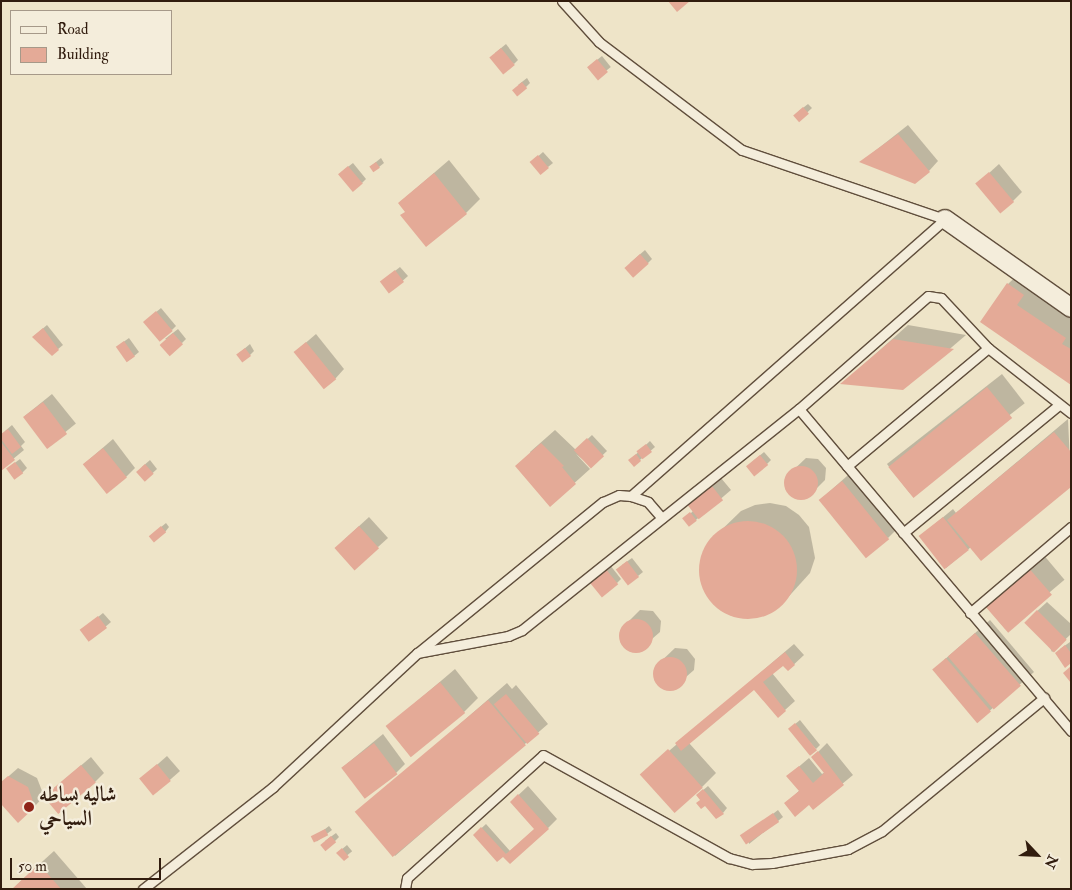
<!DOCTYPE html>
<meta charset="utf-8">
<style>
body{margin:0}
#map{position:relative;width:1072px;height:890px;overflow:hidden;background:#eee4c8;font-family:"IM FELL Double Pica",Amiri,serif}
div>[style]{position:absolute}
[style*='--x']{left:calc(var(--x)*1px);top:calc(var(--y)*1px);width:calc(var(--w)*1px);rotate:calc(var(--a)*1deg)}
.shadow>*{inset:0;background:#0003;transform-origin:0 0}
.building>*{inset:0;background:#e4aa97;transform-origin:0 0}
.round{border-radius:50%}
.roads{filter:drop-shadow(1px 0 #604e3c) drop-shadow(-1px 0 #604e3c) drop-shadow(0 1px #604e3c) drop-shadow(0 -1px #604e3c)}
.service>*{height:9px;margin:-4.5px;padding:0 4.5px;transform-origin:4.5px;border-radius:4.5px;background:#f4eddb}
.minor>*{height:18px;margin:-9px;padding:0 9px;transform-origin:9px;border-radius:9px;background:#f4eddb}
.dots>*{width:14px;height:14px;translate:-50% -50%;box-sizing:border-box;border:2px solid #f4eddb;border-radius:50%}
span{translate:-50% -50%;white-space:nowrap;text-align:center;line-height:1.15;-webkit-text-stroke:5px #f4eddb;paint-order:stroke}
.poi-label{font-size:21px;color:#311c0e;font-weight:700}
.left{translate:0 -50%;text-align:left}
.frame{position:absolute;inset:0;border:2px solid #311c0e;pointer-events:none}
.legend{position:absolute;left:10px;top:10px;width:162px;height:65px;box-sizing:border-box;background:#f4eddb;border:1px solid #a69989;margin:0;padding:6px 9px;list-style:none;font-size:15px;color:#311c0e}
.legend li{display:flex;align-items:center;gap:10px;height:25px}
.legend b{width:25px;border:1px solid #a69989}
.north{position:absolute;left:1012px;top:830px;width:50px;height:50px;-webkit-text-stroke:4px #f4eddb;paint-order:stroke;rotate:115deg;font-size:14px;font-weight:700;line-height:20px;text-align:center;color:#311c0e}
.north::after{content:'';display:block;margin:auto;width:18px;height:22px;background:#311c0e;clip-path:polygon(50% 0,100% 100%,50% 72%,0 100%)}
.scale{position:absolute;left:10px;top:858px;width:151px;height:22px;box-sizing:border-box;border:2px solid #311c0e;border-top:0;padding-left:6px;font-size:15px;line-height:18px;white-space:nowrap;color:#311c0e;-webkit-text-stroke:4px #f4eddb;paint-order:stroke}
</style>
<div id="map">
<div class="shadow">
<div style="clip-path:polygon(506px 44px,518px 60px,514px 64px,495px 53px)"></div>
<div style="left:602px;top:56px;width:14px;height:18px;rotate:51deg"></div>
<div style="clip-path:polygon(527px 78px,530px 83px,526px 87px,518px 85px)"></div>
<div style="clip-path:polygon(808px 104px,812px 108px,799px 120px,799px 111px)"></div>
<div style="clip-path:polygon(908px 125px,938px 161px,929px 171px,861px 162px)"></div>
<div style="clip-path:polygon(543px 152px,553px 163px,548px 167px,534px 160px)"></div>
<div style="clip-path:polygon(381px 158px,384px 163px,379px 167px,371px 166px)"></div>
<div style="clip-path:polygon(449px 160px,480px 199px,466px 213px,406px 211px,399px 203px)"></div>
<div style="clip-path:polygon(353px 163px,366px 179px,362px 183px,344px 170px)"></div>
<div style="clip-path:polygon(999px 164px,1022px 192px,1013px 201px,977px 184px)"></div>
<div style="clip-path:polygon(645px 250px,652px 259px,648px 263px,630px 263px)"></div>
<div style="clip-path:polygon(1027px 266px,1042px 276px,1035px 286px,1071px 311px,1071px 384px,982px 322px,1008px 284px)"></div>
<div style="clip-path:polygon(400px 267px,408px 276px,390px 292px,386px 278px)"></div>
<div style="clip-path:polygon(161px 308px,176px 326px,172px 330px,149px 318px)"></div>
<div style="clip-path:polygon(47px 325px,63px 345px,52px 354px,33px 337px)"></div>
<div style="clip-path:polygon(908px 325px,966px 335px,903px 389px,843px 383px)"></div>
<div style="clip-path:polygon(178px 329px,186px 339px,182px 343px,165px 339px)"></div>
<div style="clip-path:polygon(316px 334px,344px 369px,335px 379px,295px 352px)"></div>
<div style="clip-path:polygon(129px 338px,139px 352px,128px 361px,122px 343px)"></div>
<div style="clip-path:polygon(250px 344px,254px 351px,250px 355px,237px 355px)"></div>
<div style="left:1002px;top:374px;width:37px;height:146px;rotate:52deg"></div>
<div style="left:52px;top:394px;width:38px;height:35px;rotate:51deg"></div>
<div style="clip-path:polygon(1068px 419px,1071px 485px,971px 547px,946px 568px,930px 528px,953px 509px,956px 513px)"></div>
<div style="clip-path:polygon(12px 425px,25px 442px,21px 446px,24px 450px,1px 469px,1px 441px,5px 431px)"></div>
<div style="clip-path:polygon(555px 430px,576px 450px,592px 435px,607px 451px,591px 466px,576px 454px,590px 469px,550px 505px,530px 452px)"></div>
<div style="clip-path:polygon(113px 439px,135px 468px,126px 477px,84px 464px)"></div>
<div style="clip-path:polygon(650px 441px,655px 447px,634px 465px,630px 460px)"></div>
<div style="clip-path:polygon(764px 452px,771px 460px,767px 464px,752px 462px)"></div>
<div style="clip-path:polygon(806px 458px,818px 459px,826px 468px,825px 480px,807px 498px,796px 499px,786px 490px,786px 477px)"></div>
<div style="clip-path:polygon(20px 459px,27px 468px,22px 473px,12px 465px)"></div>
<div style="clip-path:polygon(150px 460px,157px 469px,145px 480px,142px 467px)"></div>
<div style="clip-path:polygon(856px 468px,902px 524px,888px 538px,820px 500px)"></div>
<div style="clip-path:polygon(721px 478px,731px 490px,690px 525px,685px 519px,694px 510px,690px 505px)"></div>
<div style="clip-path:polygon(770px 503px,786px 506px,799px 515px,809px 527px,815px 558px,810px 573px,781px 605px,768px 614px,753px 618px,737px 617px,722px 611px,710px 600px,700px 571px,703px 555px,710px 541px,741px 511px,755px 505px)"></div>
<div style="clip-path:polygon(369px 517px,388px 538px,378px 547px,345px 539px)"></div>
<div style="clip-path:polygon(166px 523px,169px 527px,165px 532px,155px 532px)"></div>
<div style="left:1042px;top:553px;width:35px;height:77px;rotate:50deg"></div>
<div style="clip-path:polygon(632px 558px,643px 572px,638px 576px,622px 565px)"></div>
<div style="clip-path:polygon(610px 565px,621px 579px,617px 583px,595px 577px)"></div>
<div style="clip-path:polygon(1047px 602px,1071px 624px,1071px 634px,1052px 652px,1035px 613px)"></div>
<div style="clip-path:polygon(640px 610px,653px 611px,661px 621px,660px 632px,637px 652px,625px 648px,620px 636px,621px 629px)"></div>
<div style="clip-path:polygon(103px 613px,111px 622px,90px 640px,87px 626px)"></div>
<div style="clip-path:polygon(990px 620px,1034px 672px,979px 720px,944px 660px)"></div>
<div style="clip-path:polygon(1070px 642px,1071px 644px,1071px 662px,1060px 649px)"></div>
<div style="clip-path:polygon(794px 644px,804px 655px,788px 670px,783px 664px,772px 673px,795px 701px,785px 710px,778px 716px,754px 688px,689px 743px,716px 773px,702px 787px,642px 774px)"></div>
<div style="clip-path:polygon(675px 648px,687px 649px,695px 659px,694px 670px,671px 690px,659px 686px,655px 681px,655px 667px)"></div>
<div style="clip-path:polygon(455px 669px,478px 698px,464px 712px,388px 726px)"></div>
<div style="clip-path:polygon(507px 683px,512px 689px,516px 685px,548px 724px,395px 856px,358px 813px)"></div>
<div style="clip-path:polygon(800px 720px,820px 745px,816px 749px,794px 725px)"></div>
<div style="clip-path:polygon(383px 734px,405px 764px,396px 773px,343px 767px)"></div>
<div style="clip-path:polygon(827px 743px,853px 775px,813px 808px,810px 803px,785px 804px,800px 790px,788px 776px,809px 758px,822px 774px,825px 772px,813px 757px)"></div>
<div style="clip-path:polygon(167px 756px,180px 771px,154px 794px,150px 771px)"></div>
<div style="clip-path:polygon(91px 757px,104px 773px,95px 782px,45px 796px)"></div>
<div style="clip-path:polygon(18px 768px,37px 778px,44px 796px,35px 806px,1px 783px)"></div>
<div style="clip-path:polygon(528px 786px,557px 819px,548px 828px,497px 860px,474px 835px,486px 824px,510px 851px,535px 829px,511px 802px)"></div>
<div style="clip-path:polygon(708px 786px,727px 808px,723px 813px,701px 799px,702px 791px)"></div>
<div style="clip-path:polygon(778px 810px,783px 817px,749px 844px,748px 833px)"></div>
<div style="left:329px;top:826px;width:5px;height:19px;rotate:53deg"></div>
<div style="clip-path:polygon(336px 833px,339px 837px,335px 841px,325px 841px)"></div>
<div style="left:347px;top:845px;width:8px;height:12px;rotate:50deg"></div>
<div style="clip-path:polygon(54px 851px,87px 889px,13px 889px,23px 879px)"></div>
</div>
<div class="building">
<div style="clip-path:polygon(668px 1px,690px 1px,677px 12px)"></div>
<div style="left:501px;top:48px;width:22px;height:15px;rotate:51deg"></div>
<div style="left:597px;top:59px;width:17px;height:13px;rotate:50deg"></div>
<div style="left:522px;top:82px;width:8px;height:13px;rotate:50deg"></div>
<div style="left:803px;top:107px;width:9px;height:13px;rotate:49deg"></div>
<div style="clip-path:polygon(898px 134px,930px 172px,915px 184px,859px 162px)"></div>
<div style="left:538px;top:155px;width:17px;height:11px;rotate:50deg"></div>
<div style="left:376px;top:162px;width:7px;height:8px;rotate:56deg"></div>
<div style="left:348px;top:166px;width:23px;height:13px;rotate:50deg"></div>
<div style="left:989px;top:172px;width:39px;height:18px;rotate:50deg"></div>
<div style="clip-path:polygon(434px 173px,467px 214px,426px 247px,400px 215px,405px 212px,398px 203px)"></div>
<div style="left:640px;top:254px;width:13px;height:21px;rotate:48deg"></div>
<div style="left:395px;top:270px;width:15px;height:19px;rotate:53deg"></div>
<div style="clip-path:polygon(1007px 283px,1024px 295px,1017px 305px,1066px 338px,1062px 344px,1071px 349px,1071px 385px,980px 322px)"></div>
<div style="left:156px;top:311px;width:26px;height:17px;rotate:50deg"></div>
<div style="clip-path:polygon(43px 328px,59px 350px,52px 356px,32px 337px)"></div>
<div style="left:173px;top:333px;width:15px;height:18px;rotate:48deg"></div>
<div style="clip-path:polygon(893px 339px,954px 349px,903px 390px,840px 384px)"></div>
<div style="left:124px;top:341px;width:19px;height:10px;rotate:55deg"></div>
<div style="left:306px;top:342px;width:48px;height:16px;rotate:51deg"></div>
<div style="left:245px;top:348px;width:10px;height:11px;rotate:53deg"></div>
<div style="left:987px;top:387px;width:40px;height:127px;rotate:51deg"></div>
<div style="left:43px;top:402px;width:40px;height:25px;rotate:53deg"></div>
<div style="clip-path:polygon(8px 429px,21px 447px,12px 454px,1px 439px,1px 434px)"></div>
<div style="clip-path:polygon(1054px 432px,1071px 452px,1071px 487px,981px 561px,947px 520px)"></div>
<div style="left:587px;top:438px;width:25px;height:18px;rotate:47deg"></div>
<div style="clip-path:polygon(1px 442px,15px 460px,1px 471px)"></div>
<div style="clip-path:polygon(541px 443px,564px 466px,562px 467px,576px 484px,550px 507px,515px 466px)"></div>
<div style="left:646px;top:444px;width:10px;height:12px;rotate:53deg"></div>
<div style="left:103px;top:448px;width:38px;height:26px;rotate:51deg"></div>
<div style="clip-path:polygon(636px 454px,641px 461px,634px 467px,628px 460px)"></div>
<div style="left:760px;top:455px;width:13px;height:18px;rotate:51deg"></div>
<div style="left:15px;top:462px;width:14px;height:11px;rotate:54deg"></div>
<div style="left:145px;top:464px;width:13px;height:12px;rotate:48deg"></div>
<div class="round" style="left:784px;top:466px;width:34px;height:34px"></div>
<div style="left:842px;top:481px;width:75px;height:30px;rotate:51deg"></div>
<div style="left:712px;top:486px;width:18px;height:31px;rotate:52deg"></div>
<div style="left:690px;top:512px;width:11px;height:10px;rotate:52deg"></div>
<div style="left:943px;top:517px;width:42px;height:31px;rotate:52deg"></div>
<div class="round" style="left:699px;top:521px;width:98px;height:98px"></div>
<div style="left:161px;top:526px;width:8px;height:16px;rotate:50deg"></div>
<div style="left:359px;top:526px;width:30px;height:33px;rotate:48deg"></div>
<div style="left:627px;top:561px;width:20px;height:14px;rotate:53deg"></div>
<div style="left:1027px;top:566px;width:38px;height:58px;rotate:49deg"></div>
<div style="left:605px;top:568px;width:21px;height:21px;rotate:51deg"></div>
<div style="left:1037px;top:610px;width:42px;height:18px;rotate:45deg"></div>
<div style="left:98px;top:616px;width:15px;height:23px;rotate:53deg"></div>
<div class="round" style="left:619px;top:619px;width:34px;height:34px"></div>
<div style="left:975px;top:633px;width:70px;height:36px;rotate:49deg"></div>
<div style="clip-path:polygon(1065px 645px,1071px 653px,1071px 663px,1065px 668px,1055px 653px)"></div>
<div style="clip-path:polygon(785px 652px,795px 665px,788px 671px,783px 666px,763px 682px,786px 711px,778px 718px,754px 690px,681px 751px,675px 743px)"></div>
<div class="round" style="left:653px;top:657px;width:34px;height:34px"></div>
<div style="left:946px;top:658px;width:70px;height:18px;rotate:50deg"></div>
<div style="clip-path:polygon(1071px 666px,1071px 683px,1063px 673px)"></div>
<div style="left:440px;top:682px;width:40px;height:70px;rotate:51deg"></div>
<div style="left:506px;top:694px;width:52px;height:16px;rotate:50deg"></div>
<div style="left:488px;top:700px;width:59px;height:174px;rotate:50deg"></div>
<div style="left:795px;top:723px;width:35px;height:9px;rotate:51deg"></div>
<div style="left:374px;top:743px;width:39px;height:41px;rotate:53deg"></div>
<div style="left:668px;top:749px;width:52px;height:38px;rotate:48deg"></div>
<div style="clip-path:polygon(818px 751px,844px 785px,813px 810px,809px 805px,795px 817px,784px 803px,799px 791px,786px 776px,799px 766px,813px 783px,824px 773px,811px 757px)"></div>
<div style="left:157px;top:764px;width:22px;height:23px;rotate:51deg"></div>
<div style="left:81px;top:765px;width:23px;height:49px;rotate:50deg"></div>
<div style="clip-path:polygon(8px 776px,28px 787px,35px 807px,18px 823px,1px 804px,1px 782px)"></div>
<div style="clip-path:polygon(703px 789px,724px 814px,716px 819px,705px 806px,701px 809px,696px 803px,700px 800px,696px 795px)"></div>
<div style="clip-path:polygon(518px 794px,549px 829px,510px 864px,503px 857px,497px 862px,473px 835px,481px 827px,506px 854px,534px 829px,510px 802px)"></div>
<div style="left:773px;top:813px;width:11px;height:40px;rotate:56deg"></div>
<div style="left:325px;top:829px;width:7px;height:16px;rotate:63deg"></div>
<div style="left:331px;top:836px;width:8px;height:14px;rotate:50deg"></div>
<div style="clip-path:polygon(342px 848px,349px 857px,344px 861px,336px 853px)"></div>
<div style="clip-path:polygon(39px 864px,61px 889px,12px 889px)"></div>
</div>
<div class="roads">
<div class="service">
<div style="--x:562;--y:1;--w:55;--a:47.9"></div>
<div style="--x:599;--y:42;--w:179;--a:37.1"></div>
<div style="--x:742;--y:150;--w:214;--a:18.8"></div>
<div style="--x:1071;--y:413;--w:105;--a:-141.9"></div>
<div style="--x:988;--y:348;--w:69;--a:-133.2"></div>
<div style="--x:941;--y:298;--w:13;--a:-171"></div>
<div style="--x:928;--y:296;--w:171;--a:138.8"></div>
<div style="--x:799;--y:409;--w:422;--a:49.8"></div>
<div style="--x:847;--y:466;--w:184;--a:-39.9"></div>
<div style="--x:631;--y:496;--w:419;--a:-41.4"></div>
<div style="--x:903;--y:533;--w:202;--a:-39.4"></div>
<div style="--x:970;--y:613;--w:133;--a:-40.4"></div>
<div style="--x:420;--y:651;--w:236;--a:-39.2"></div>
<div style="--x:603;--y:502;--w:17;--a:-24"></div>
<div style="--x:619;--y:495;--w:12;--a:5"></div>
<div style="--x:631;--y:496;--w:18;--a:19"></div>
<div style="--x:648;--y:502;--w:21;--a:49"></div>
<div style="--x:143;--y:889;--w:165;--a:-38.1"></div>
<div style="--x:273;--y:787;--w:197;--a:-42.9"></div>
<div style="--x:417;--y:653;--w:93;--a:-10.6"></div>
<div style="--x:508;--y:636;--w:15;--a:-23"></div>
<div style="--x:522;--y:630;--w:354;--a:-38.6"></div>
<div style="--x:405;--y:889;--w:11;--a:-80"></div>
<div style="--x:407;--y:878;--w:183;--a:-42.1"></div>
<div style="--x:543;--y:755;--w:213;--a:29"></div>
<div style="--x:729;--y:858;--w:24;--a:15"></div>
<div style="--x:752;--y:864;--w:20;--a:-3"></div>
<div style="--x:772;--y:863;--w:77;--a:-10.4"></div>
<div style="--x:848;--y:849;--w:38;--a:-28"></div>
<div style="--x:882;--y:831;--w:210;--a:-39.4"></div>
</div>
<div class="minor">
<div style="--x:945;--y:219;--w:154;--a:35.2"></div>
</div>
</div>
<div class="dots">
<div style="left:29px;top:807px;background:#8f2418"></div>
</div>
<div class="poi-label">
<span class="left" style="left:39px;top:807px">شاليه بساطه<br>السياحي</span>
</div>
<div class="frame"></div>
<ul class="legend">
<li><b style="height:6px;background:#f4eddb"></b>Road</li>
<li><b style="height:14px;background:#e4aa97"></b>Building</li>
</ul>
<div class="north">N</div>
<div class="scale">50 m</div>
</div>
